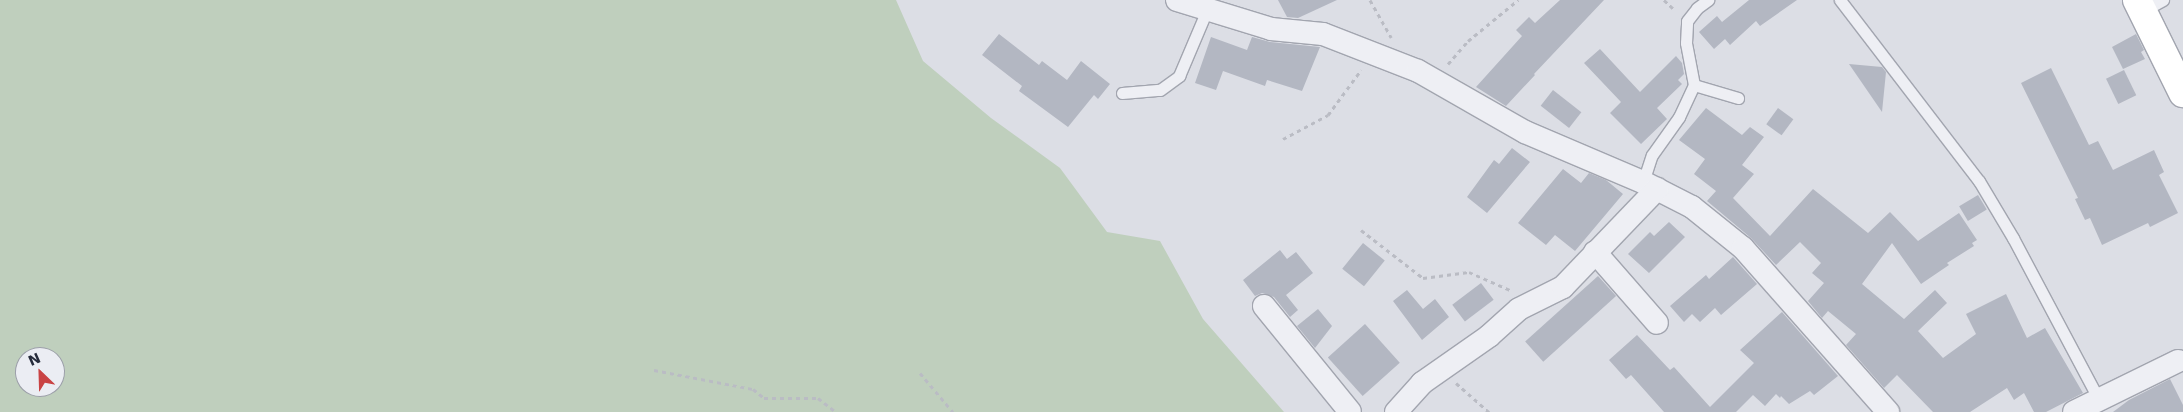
<!DOCTYPE html>
<style>
body{margin:0}
#map{position:relative;width:2183px;height:412px;overflow:hidden;background:#dcdee5;font-family:"DejaVu Sans",sans-serif}
div>[style]{position:absolute}
[style*='--x']{left:calc(var(--x)*1px);top:calc(var(--y)*1px);width:calc(var(--w)*1px);rotate:calc(var(--a)*1deg)}
.green>*{inset:0;background:#bfcfbd}
.building>*{inset:0;background:#b3b7c2;transform-origin:0 0}
.path>*{height:3px;margin-top:-1.5px;transform-origin:0;background:repeating-linear-gradient(90deg,#babcc4 0 4px,transparent 0 8px)}
.roads{filter:drop-shadow(1px 0 #a2a5af) drop-shadow(-1px 0 #a2a5af) drop-shadow(0 1px #a2a5af) drop-shadow(0 -1px #a2a5af)}
.service>*{height:11px;margin:-5.5px;padding:0 5.5px;transform-origin:5.5px;border-radius:5.5px;background:#eeeff4}
.minor>*{height:22px;margin:-11px;padding:0 11px;transform-origin:11px;border-radius:11px;background:#eeeff4}
.secondary>*{height:28px;margin:-14px;padding:0 14px;transform-origin:14px;border-radius:14px;background:#fff}
span{translate:-50% -50%;white-space:nowrap;text-align:center;line-height:1.15;-webkit-text-stroke:4px #ebedf3;paint-order:stroke}
.north{position:absolute;left:15px;top:347px;width:50px;height:50px;box-sizing:border-box;background:#ebedf3;border:1px solid #9c9fa9;border-radius:50%;rotate:336deg;font-size:14px;font-weight:700;line-height:20px;text-align:center;color:#262b3b}
.north::after{content:'';display:block;margin:auto;width:18px;height:22px;background:#c94344;clip-path:polygon(50% 0,100% 100%,50% 72%,0 100%)}
</style>
<div id="map">
<div class="green">
<div style="clip-path:polygon(evenodd,0 0,896px 0,923px 61px,991px 118px,1060px 168px,1107px 232px,1160px 241px,1203px 319px,1284px 412px,0 412px,0 0,25px 357px,55px 357px,55px 387px,25px 387px,25px 357px)"></div>
</div>
<div class="building">
<div style="clip-path:polygon(1278px 0,1337px 0,1298px 18px,1287px 17px)"></div>
<div style="clip-path:polygon(1560px 0,1604px 0,1534px 74px,1535px 75px,1506px 106px,1476px 87px,1522px 36px,1516px 30px,1529px 17px,1535px 23px)"></div>
<div style="clip-path:polygon(1749px 0,1797px 0,1760px 26px,1756px 21px,1730px 45px,1725px 39px,1714px 49px,1699px 32px,1717px 16px,1722px 22px)"></div>
<div style="clip-path:polygon(999px 34px,1039px 65px,1042px 61px,1067px 80px,1081px 61px,1110px 84px,1098px 99px,1094px 95px,1068px 127px,1019px 91px,1022px 86px,982px 55px)"></div>
<div style="clip-path:polygon(2136px 34px,2144px 50px,2141px 52px,2145px 59px,2123px 69px,2112px 47px)"></div>
<div style="clip-path:polygon(1211px 37px,1247px 50px,1252px 37px,1270px 42px,1320px 47px,1302px 91px,1267px 80px,1265px 86px,1223px 71px,1216px 90px,1195px 83px)"></div>
<div style="clip-path:polygon(1600px 49px,1640px 92px,1676px 56px,1682px 63px,1684px 74px,1678px 80px,1682px 84px,1657px 108px,1667px 119px,1641px 144px,1610px 113px,1621px 102px,1584px 63px)"></div>
<div style="clip-path:polygon(1849px 64px,1882px 67px,1886px 72px,1882px 112px)"></div>
<div style="clip-path:polygon(2051px 68px,2089px 145px,2098px 141px,2113px 170px,2154px 150px,2164px 172px,2159px 175px,2178px 213px,2150px 227px,2148px 223px,2102px 245px,2090px 218px,2085px 220px,2075px 199px,2078px 198px,2021px 83px)"></div>
<div style="left:2124px;top:70px;width:28px;height:20px;rotate:64deg"></div>
<div style="left:1553px;top:90px;width:36px;height:20px;rotate:38deg"></div>
<div style="clip-path:polygon(1706px 108px,1742px 135px,1750px 127px,1764px 137px,1742px 165px,1754px 174px,1733px 198px,1770px 236px,1813px 189px,1868px 233px,1890px 212px,1918px 241px,1959px 213px,1977px 240px,1972px 243px,1974px 246px,1947px 263px,1949px 265px,1921px 284px,1892px 243px,1862px 284px,1904px 319px,1935px 290px,1947px 303px,1918px 331px,1943px 358px,1976px 334px,1966px 314px,2006px 294px,2027px 338px,2045px 328px,2083px 393px,2046px 412px,2034px 412px,2024px 393px,2014px 400px,2007px 388px,1970px 412px,1933px 412px,1897px 375px,1884px 388px,1846px 345px,1856px 334px,1828px 311px,1822px 318px,1808px 301px,1824px 283px,1812px 273px,1821px 263px,1800px 242px,1776px 265px,1751px 238px,1707px 201px,1716px 191px,1694px 174px,1705px 159px,1679px 140px)"></div>
<div style="left:1778px;top:108px;width:19px;height:20px;rotate:36deg"></div>
<div style="clip-path:polygon(1512px 148px,1530px 162px,1487px 213px,1467px 197px,1494px 160px,1499px 164px)"></div>
<div style="clip-path:polygon(1563px 169px,1581px 183px,1589px 173px,1606px 180px,1623px 194px,1575px 251px,1555px 235px,1546px 245px,1518px 223px)"></div>
<div style="left:1978px;top:195px;width:17px;height:22px;rotate:59deg"></div>
<div style="clip-path:polygon(1669px 222px,1685px 237px,1649px 273px,1628px 254px,1650px 232px,1654px 236px)"></div>
<div style="left:1363px;top:243px;width:28px;height:33px;rotate:39deg"></div>
<div style="clip-path:polygon(1280px 250px,1287px 259px,1296px 252px,1313px 273px,1286px 295px,1298px 310px,1290px 317px,1274px 297px,1262px 293px,1255px 296px,1243px 280px)"></div>
<div style="clip-path:polygon(1733px 257px,1757px 284px,1721px 315px,1715px 308px,1700px 322px,1692px 314px,1684px 322px,1670px 306px,1706px 275px,1709px 279px)"></div>
<div style="left:1598px;top:276px;width:27px;height:98px;rotate:48deg"></div>
<div style="left:1481px;top:283px;width:21px;height:36px;rotate:53deg"></div>
<div style="clip-path:polygon(1407px 290px,1423px 309px,1435px 299px,1449px 317px,1422px 340px,1393px 301px)"></div>
<div style="clip-path:polygon(1318px 309px,1332px 326px,1315px 348px,1297px 326px)"></div>
<div style="clip-path:polygon(1782px 312px,1838px 376px,1814px 395px,1810px 391px,1789px 404px,1781px 396px,1780px 398px,1776px 394px,1765px 406px,1753px 395px,1736px 412px,1664px 412px,1631px 375px,1626px 379px,1609px 360px,1637px 335px,1670px 370px,1674px 367px,1710px 407px,1754px 363px,1740px 350px)"></div>
<div style="left:1365px;top:324px;width:52px;height:50px;rotate:48deg"></div>
<div style="clip-path:polygon(2170px 379px,2183px 405px,2183px 412px,2113px 412px,2129px 400px)"></div>
</div>
<div class="path">
<div style="--x:1370;--y:0;--w:43;--a:60.4"></div>
<div style="--x:1664;--y:0;--w:16;--a:43"></div>
<div style="--x:1448;--y:64;--w:30;--a:-49"></div>
<div style="--x:1468;--y:41;--w:65;--a:-39.4"></div>
<div style="--x:1283;--y:139;--w:51;--a:-28.1"></div>
<div style="--x:1328;--y:115;--w:56;--a:-53.7"></div>
<div style="--x:1361;--y:230;--w:78;--a:37.7"></div>
<div style="--x:1423;--y:278;--w:46;--a:-7.4"></div>
<div style="--x:1469;--y:272;--w:47;--a:23.8"></div>
<div style="--x:654;--y:370;--w:101;--a:10.9"></div>
<div style="--x:753;--y:389;--w:14;--a:39"></div>
<div style="--x:764;--y:398;--w:54;--a:0"></div>
<div style="--x:818;--y:398;--w:23;--a:38"></div>
<div style="--x:920;--y:373;--w:51;--a:49.8"></div>
<div style="--x:1456;--y:383;--w:44;--a:41.3"></div>
</div>
<div class="roads">
<div class="service">
<div style="--x:1840;--y:0;--w:228;--a:52.5"></div>
<div style="--x:1979;--y:181;--w:66;--a:59.2"></div>
<div style="--x:2013;--y:238;--w:183;--a:62"></div>
<div style="--x:2143;--y:11;--w:23;--a:-29"></div>
<div style="--x:1694;--y:85;--w:46;--a:16.5"></div>
<div style="--x:1122;--y:93;--w:38;--a:-5"></div>
<div style="--x:1160;--y:90;--w:24;--a:-36"></div>
<div style="--x:1179;--y:76;--w:72;--a:-67"></div>
<div style="--x:1643;--y:182;--w:28;--a:-72"></div>
<div style="--x:1652;--y:155;--w:47;--a:-54.6"></div>
<div style="--x:1679;--y:117;--w:35;--a:-65"></div>
<div style="--x:1694;--y:85;--w:43;--a:-100.8"></div>
<div style="--x:1686;--y:43;--w:22;--a:-87"></div>
<div style="--x:1687;--y:21;--w:16;--a:-52"></div>
<div style="--x:1697;--y:8;--w:14;--a:-36"></div>
</div>
<div class="minor">
<div style="--x:1177;--y:0;--w:98;--a:17.1"></div>
<div style="--x:1271;--y:29;--w:52;--a:5.5"></div>
<div style="--x:1323;--y:34;--w:102;--a:21.3"></div>
<div style="--x:1418;--y:71;--w:123;--a:29.7"></div>
<div style="--x:1525;--y:132;--w:128;--a:23"></div>
<div style="--x:1643;--y:182;--w:55;--a:27"></div>
<div style="--x:1692;--y:207;--w:65;--a:38.8"></div>
<div style="--x:1743;--y:248;--w:219;--a:48.5"></div>
<div style="--x:1595;--y:252;--w:94;--a:48.9"></div>
<div style="--x:1264;--y:306;--w:136;--a:50.9"></div>
<div style="--x:1396;--y:412;--w:39;--a:-48"></div>
<div style="--x:1422;--y:383;--w:82;--a:-35"></div>
<div style="--x:1489;--y:336;--w:40;--a:-42"></div>
<div style="--x:1519;--y:309;--w:49;--a:-26.6"></div>
<div style="--x:1563;--y:287;--w:136;--a:-46.2"></div>
<div style="--x:2074;--y:412;--w:116;--a:-26.1"></div>
</div>
<div class="secondary">
<div style="--x:2137;--y:0;--w:104;--a:63.7"></div>
</div>
</div>
<div class="north">N</div>
</div>
